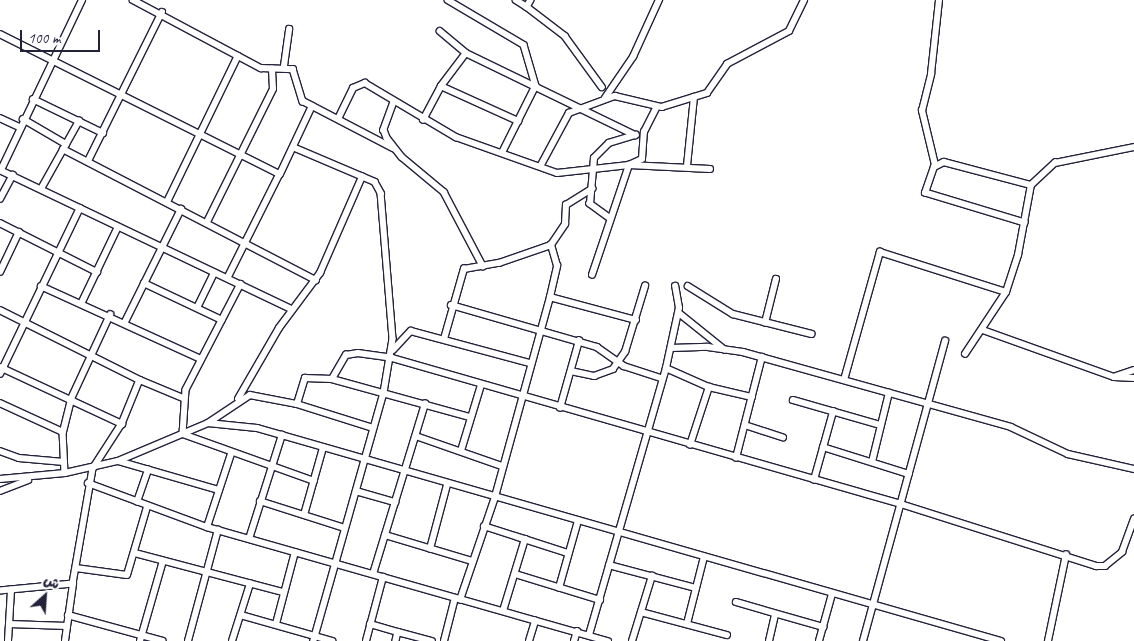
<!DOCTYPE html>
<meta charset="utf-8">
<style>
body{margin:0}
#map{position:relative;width:1134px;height:641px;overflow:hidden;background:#fff;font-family:Caveat,"Playpen Sans Arabic",sans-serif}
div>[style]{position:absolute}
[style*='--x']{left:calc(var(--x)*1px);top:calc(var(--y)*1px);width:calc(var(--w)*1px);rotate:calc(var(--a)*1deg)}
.roads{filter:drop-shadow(1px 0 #22223b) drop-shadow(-1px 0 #22223b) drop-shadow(0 1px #22223b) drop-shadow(0 -1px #22223b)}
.street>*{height:5.5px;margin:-2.75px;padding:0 2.75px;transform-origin:2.75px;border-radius:2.75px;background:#fff}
span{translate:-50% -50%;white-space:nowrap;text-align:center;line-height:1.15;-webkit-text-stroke:5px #fff;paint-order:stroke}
.north{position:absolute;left:20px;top:571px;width:50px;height:50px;-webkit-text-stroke:4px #fff;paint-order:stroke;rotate:26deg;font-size:14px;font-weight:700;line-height:20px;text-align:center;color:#22223b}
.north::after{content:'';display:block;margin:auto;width:18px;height:22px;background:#22223b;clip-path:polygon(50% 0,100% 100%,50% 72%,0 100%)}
.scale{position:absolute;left:20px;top:30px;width:80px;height:22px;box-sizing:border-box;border:2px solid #22223b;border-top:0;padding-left:6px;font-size:15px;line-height:18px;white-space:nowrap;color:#22223b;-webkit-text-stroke:4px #fff;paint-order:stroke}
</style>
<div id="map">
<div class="roads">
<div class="street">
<div style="--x:133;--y:0;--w:145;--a:28"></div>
<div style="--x:261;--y:68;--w:32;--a:2"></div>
<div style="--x:293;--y:69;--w:34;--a:73"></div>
<div style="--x:303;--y:101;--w:102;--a:27.6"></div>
<div style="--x:448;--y:0;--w:88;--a:30.6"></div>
<div style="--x:524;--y:45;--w:43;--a:73.7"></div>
<div style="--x:536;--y:86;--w:74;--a:116.6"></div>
<div style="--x:516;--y:0;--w:13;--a:32"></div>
<div style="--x:531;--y:0;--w:8;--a:120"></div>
<div style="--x:527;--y:7;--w:48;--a:37.3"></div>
<div style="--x:565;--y:36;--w:63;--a:54"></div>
<div style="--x:440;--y:31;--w:34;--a:40"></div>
<div style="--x:466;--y:53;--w:188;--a:25.9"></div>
<div style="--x:0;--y:34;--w:313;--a:26.6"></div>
<div style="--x:280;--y:174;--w:116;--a:116.6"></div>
<div style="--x:284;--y:66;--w:37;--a:-82"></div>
<div style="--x:441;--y:86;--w:85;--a:24.4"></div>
<div style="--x:605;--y:98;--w:50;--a:-55.7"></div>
<div style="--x:633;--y:57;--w:63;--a:-65.5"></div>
<div style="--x:33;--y:99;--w:78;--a:25.9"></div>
<div style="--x:394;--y:102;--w:30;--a:110"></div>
<div style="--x:384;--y:130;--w:9;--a:69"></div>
<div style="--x:387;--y:138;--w:24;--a:52"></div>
<div style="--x:402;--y:157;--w:55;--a:39.8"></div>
<div style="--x:444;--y:192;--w:84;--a:62.2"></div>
<div style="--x:0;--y:118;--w:21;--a:25"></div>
<div style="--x:23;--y:119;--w:50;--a:30.2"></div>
<div style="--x:338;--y:119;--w:34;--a:-64"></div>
<div style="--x:353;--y:88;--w:13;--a:-23"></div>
<div style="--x:365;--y:83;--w:106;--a:30.7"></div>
<div style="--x:456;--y:137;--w:107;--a:19.6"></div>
<div style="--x:557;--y:173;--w:72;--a:-6.3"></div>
<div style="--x:629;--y:165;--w:81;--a:2.8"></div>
<div style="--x:423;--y:120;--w:38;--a:-62"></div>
<div style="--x:441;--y:86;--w:41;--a:-52.9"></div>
<div style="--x:293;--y:147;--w:89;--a:23.1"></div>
<div style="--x:375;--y:182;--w:13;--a:61"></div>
<div style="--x:381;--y:193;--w:146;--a:85.3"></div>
<div style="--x:393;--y:339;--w:55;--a:99.5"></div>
<div style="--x:384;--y:393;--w:258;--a:105.8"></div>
<div style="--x:63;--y:149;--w:285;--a:27.4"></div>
<div style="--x:88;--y:161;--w:166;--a:-63.6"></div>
<div style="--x:541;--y:165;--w:59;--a:-61.7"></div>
<div style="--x:569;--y:113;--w:49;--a:-20.3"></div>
<div style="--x:615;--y:96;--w:48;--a:13.2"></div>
<div style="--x:662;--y:107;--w:47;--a:-17.3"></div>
<div style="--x:707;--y:93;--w:35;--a:-55"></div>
<div style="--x:727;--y:64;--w:70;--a:-28"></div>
<div style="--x:789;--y:31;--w:34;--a:-64"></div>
<div style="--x:935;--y:165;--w:56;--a:-103.5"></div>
<div style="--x:922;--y:111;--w:38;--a:-76"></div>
<div style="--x:931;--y:74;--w:74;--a:-83.8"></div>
<div style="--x:687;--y:166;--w:69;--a:-84.2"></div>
<div style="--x:0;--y:170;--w:323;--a:25.5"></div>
<div style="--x:1;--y:170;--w:188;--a:-64.5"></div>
<div style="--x:280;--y:174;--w:75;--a:-64.8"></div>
<div style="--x:41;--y:189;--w:78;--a:-60.8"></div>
<div style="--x:0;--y:199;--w:27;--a:-62"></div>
<div style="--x:167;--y:202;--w:162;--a:-64.1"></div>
<div style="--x:609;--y:218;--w:24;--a:-144"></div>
<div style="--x:590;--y:204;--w:46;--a:-85"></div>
<div style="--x:594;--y:158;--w:21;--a:-45"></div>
<div style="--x:609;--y:143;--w:28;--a:-17"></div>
<div style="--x:207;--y:222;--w:148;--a:-63.6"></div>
<div style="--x:273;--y:89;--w:20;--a:-93"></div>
<div style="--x:0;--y:223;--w:109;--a:26.8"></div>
<div style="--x:1025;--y:223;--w:104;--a:-163.3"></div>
<div style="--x:925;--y:193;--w:28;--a:-71"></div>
<div style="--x:934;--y:167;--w:11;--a:-27"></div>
<div style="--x:944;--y:162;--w:90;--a:14.8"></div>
<div style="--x:1031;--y:185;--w:33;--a:-43"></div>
<div style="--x:1055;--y:163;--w:81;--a:-11.4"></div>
<div style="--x:0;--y:272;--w:44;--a:-64.6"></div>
<div style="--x:592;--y:275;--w:116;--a:-71.4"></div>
<div style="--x:629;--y:165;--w:14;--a:-25"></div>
<div style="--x:642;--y:159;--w:27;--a:-86"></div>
<div style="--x:644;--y:132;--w:28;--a:-63"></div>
<div style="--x:144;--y:283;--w:86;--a:25.4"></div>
<div style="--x:241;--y:284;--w:119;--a:117.4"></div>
<div style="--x:186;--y:390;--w:44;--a:93.9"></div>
<div style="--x:183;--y:434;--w:139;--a:19.7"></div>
<div style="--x:41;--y:286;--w:176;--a:24.5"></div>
<div style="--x:688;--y:286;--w:53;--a:31.9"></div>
<div style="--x:733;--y:314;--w:81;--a:14.2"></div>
<div style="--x:550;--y:297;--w:89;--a:15"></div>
<div style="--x:82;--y:302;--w:83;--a:-64.4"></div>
<div style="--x:451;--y:305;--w:152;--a:16"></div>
<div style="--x:597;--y:347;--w:33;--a:35"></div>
<div style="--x:624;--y:366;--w:40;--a:18"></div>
<div style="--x:197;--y:308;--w:39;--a:-64"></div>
<div style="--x:0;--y:310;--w:157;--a:26.6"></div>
<div style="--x:140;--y:380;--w:48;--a:112.2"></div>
<div style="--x:122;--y:424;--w:54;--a:122.8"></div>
<div style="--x:93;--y:469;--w:117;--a:99.9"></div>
<div style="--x:73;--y:584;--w:73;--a:174.5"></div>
<div style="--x:679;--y:313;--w:58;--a:38.7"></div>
<div style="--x:125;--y:322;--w:126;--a:-63.6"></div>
<div style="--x:765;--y:323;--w:45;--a:-76"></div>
<div style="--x:983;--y:330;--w:139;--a:19.7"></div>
<div style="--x:1114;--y:377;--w:20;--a:3"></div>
<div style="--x:444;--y:339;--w:73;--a:-74.1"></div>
<div style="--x:464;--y:269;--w:36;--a:-10"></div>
<div style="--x:499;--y:263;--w:55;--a:-19.1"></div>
<div style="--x:551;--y:245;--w:25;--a:-56"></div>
<div style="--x:565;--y:224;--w:19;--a:-87"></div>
<div style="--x:566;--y:205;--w:31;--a:-32"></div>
<div style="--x:671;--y:348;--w:37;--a:-2"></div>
<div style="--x:708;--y:347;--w:35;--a:8"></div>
<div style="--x:743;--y:352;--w:278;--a:15.6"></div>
<div style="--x:1011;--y:427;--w:63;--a:25.3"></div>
<div style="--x:1068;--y:454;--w:68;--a:12.8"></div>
<div style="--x:393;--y:350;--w:26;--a:-47"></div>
<div style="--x:411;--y:331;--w:123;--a:15.1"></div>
<div style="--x:965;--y:354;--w:74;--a:-56.5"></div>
<div style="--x:1006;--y:292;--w:39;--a:-72"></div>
<div style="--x:1018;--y:255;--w:71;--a:-79.5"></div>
<div style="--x:0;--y:367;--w:135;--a:25"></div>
<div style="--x:666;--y:368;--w:47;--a:23.8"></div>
<div style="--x:709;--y:387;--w:44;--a:13.1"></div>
<div style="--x:571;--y:371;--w:24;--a:12"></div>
<div style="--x:594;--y:376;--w:20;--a:-20"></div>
<div style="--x:613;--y:369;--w:21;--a:-55"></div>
<div style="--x:625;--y:352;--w:69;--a:-73.1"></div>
<div style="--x:0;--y:374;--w:184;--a:-64.3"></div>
<div style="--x:1116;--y:376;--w:19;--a:-18"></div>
<div style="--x:332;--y:379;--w:143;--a:15.4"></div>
<div style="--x:140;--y:380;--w:47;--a:22.7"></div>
<div style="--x:844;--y:380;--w:133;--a:-74.3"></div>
<div style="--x:880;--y:252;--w:132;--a:17.6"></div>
<div style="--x:238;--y:399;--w:82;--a:-60"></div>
<div style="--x:279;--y:328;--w:69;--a:-53.3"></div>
<div style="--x:320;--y:273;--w:105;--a:-66.4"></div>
<div style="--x:793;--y:400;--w:91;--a:16"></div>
<div style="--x:0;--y:403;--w:69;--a:24.7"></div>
<div style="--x:63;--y:432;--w:41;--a:87.2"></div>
<div style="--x:297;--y:404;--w:80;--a:17.5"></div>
<div style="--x:560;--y:408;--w:70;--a:-74.2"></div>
<div style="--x:208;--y:423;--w:49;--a:5.8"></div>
<div style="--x:257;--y:428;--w:774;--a:15.98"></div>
<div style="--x:745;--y:425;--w:40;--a:18"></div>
<div style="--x:63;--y:432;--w:34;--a:-76"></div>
<div style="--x:71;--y:399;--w:93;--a:-65.1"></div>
<div style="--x:416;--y:436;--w:91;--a:19.2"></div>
<div style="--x:690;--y:445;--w:61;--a:-71.9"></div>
<div style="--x:823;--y:447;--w:90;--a:17.4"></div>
<div style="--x:0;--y:451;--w:20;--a:20"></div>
<div style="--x:19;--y:458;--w:45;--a:5.1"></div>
<div style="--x:461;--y:451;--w:69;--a:-73.1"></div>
<div style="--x:736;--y:458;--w:104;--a:-75.6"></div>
<div style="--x:118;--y:461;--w:105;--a:16"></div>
<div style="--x:872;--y:462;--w:71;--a:-76.2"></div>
<div style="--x:0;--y:479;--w:65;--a:-5.3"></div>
<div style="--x:65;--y:473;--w:54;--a:-12.8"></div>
<div style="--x:118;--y:461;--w:98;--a:-22.9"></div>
<div style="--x:208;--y:423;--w:50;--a:-33.7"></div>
<div style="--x:250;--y:395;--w:48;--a:10.8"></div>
<div style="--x:297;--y:404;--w:27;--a:-73"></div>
<div style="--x:305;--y:378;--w:27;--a:2"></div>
<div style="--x:332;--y:379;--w:28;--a:-60"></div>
<div style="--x:346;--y:355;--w:12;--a:-9"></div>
<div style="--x:358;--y:353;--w:34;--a:8"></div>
<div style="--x:392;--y:358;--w:530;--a:16"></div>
<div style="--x:901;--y:504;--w:205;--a:17.6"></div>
<div style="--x:1096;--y:566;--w:9;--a:0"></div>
<div style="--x:1105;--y:566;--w:22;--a:-39"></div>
<div style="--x:1122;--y:552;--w:35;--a:-70"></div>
<div style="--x:814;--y:480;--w:71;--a:-74.4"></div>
<div style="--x:88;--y:483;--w:127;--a:20.3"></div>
<div style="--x:207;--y:527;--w:417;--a:15.9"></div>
<div style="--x:0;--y:491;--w:30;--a:-21"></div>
<div style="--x:356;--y:491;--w:41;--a:15.8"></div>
<div style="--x:260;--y:501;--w:89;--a:17.6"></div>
<div style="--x:137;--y:502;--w:34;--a:-71"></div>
<div style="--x:304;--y:515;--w:70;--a:-74.2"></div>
<div style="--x:484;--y:526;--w:88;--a:17.8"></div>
<div style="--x:207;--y:527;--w:77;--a:-71.8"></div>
<div style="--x:385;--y:535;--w:91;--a:16.6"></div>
<div style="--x:249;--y:539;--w:109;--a:-72.4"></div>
<div style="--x:430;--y:549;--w:66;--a:-75.1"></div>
<div style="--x:135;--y:553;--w:153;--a:14.8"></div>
<div style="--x:609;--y:565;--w:90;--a:14.8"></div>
<div style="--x:76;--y:568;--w:51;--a:7.8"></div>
<div style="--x:127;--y:575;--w:71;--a:-73.6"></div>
<div style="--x:373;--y:574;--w:178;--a:-73"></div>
<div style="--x:515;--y:574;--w:89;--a:17"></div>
<div style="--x:559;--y:588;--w:70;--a:-74.2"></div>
<div style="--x:460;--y:600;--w:109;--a:-71.2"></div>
<div style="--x:495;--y:497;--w:207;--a:-74.6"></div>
<div style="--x:550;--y:297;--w:32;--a:-77"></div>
<div style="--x:557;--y:266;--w:22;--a:-106"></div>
<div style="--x:736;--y:602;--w:91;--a:16"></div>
<div style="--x:503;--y:611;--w:75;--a:-73"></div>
<div style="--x:641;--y:612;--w:89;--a:15"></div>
<div style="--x:68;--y:615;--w:98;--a:15.3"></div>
<div style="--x:241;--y:615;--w:95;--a:15.9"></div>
<div style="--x:9;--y:624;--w:58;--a:2"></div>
<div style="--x:276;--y:624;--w:74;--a:-75.2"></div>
<div style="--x:370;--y:624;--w:29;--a:16"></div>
<div style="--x:398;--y:632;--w:9;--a:103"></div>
<div style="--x:687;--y:624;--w:69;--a:-75.8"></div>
<div style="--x:398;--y:632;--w:35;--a:15"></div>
<div style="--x:589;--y:635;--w:278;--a:-73.9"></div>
<div style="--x:666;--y:368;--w:61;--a:-77.8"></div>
<div style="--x:679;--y:308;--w:22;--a:-100"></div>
<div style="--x:8;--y:641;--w:51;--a:-86.6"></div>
<div style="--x:65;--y:641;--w:58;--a:-82"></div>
<div style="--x:140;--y:641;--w:83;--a:-74"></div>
<div style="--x:188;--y:641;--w:115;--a:-74.9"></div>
<div style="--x:232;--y:641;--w:60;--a:-72.5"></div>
<div style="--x:366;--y:641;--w:66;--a:-75.1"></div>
<div style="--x:444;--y:641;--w:44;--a:-75.7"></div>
<div style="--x:529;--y:641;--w:21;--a:-73"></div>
<div style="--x:574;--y:641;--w:10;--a:-73"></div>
<div style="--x:632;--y:641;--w:68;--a:-72.9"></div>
<div style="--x:769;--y:641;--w:27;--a:-77"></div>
<div style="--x:819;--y:641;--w:49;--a:-74.5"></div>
<div style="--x:863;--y:641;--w:311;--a:-74.7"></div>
<div style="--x:1048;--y:641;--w:88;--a:-78.2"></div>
</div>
</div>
<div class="north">ش</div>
<div class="scale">100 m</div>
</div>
